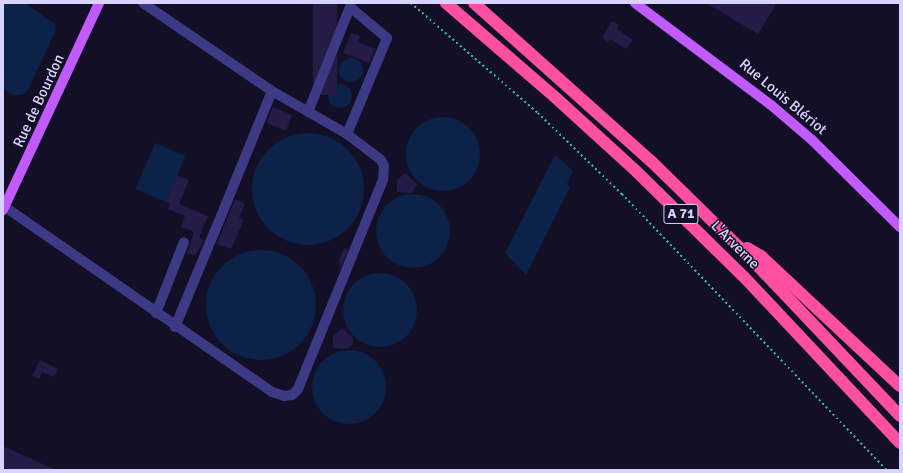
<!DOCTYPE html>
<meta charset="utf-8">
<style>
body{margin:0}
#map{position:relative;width:903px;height:473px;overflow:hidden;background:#130f26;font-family:Signika,sans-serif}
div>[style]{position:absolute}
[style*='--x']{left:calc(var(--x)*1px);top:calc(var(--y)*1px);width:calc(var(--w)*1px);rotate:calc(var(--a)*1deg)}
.water>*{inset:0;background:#0c2248;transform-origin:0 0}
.round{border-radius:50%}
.building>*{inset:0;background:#241b47;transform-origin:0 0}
.path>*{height:1.5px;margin-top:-0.75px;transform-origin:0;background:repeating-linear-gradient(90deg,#2fb8b0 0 2px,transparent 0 5px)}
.minor>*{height:10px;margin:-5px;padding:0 5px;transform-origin:5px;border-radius:5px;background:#3d3a85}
.major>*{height:10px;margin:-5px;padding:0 5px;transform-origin:5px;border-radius:5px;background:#c25bff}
.highway>*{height:12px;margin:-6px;padding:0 6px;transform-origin:6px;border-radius:6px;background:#ff4fa3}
span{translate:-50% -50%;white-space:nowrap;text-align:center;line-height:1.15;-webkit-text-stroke:3px #130f26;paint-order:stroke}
.shield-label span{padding:1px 3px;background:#130f26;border:1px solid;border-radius:3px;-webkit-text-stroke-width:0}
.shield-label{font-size:14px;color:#d9d4ff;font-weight:700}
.street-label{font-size:15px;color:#d9d4ff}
.frame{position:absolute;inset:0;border:4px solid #d9d4ff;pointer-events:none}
</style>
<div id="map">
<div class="water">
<div style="clip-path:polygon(3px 3px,25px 3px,55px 24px,56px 30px,35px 75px,27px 92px,21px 95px,13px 95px,3px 89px)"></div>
<div class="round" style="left:339px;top:58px;width:24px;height:24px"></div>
<div class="round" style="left:328px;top:84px;width:24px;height:24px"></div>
<div class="round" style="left:406px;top:117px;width:74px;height:74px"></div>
<div class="round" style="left:252px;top:133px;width:112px;height:112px"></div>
<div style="left:155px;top:143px;width:33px;height:50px;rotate:23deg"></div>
<div style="clip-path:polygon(555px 155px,573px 171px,567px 183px,570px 187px,526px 275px,505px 253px)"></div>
<div class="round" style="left:376px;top:194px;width:74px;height:74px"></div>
<div class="round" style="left:206px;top:250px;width:110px;height:110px"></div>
<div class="round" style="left:343px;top:273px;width:74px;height:74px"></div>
<div class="round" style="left:312px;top:350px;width:74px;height:74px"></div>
</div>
<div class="building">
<div style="left:313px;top:3px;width:24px;height:92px"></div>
<div style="clip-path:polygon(706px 3px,777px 3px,758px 34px)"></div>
<div style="clip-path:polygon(612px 21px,619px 25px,617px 29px,633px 40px,626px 49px,610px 39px,608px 42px,602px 38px)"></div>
<div style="clip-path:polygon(351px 33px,360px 36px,358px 42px,375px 49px,369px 63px,343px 53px)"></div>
<div style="left:273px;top:107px;width:21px;height:17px;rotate:23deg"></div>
<div style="clip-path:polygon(405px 173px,417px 184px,412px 193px,397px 192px,397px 180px)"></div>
<div style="clip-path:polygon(177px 175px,189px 180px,179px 204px,208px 216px,199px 238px,204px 240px,195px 256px,187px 253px,194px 232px,181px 227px,185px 216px,168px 209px,170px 204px,166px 202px)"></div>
<div style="clip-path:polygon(235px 199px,245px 204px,239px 218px,244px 220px,231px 249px,217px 244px)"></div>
<div style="clip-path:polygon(344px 248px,348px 250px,340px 269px,339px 261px)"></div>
<div style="clip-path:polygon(342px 328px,353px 338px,353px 344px,347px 349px,333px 348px,333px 336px)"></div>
<div style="clip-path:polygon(40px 360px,58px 369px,54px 377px,42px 372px,39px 379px,32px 376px)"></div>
<div style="clip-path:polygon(3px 446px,56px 470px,3px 470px)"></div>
</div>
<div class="path">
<div style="--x:411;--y:3;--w:168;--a:40.9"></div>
<div style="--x:538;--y:113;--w:117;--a:44"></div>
<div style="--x:622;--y:194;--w:383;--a:46.2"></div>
</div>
<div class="minor">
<div style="--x:308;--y:112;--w:113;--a:-68.2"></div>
<div style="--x:350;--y:7;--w:48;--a:40"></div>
<div style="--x:387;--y:38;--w:104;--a:112.6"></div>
<div style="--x:5;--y:207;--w:325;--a:34.7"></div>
<div style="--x:272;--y:392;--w:13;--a:18"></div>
<div style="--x:284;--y:396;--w:8;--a:-7"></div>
<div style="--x:292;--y:395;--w:8;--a:-45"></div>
<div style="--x:298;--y:389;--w:226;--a:-67.9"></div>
<div style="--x:383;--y:180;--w:14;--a:-86"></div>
<div style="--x:384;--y:166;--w:7;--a:-117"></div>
<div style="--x:381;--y:160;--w:43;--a:-142.6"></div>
<div style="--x:347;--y:134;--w:86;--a:-150.2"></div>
<div style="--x:272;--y:91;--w:156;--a:-145.7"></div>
<div style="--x:219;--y:221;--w:140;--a:-67.8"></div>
<div style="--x:156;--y:313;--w:76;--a:-68.5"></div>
<div style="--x:175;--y:327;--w:113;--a:-67.5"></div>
</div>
<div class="major">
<div style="--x:635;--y:3;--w:170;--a:36.9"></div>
<div style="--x:771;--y:105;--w:54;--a:40.5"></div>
<div style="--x:812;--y:140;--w:124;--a:44.7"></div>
<div style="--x:3;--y:210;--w:228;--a:-65.1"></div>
</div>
<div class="highway">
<div style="--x:446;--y:3;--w:145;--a:40.8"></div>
<div style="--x:556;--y:98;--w:110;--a:42.4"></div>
<div style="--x:637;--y:172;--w:151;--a:44.5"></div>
<div style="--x:745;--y:278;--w:226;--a:46.8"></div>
<div style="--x:474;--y:3;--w:239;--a:41.8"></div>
<div style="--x:652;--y:162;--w:144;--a:44.4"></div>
<div style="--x:755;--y:263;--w:211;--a:46.5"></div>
<div style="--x:747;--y:248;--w:16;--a:30"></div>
<div style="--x:761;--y:256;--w:190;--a:43.1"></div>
</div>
<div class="shield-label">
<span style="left:681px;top:214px">A 71</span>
</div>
<div class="street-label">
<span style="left:783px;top:97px;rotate:40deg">Rue Louis Blériot</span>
<span style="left:39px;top:101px;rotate:-65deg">Rue de Bourdon</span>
<span style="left:735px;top:245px;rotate:45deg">L'Arverne</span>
</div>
<div class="frame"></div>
</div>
